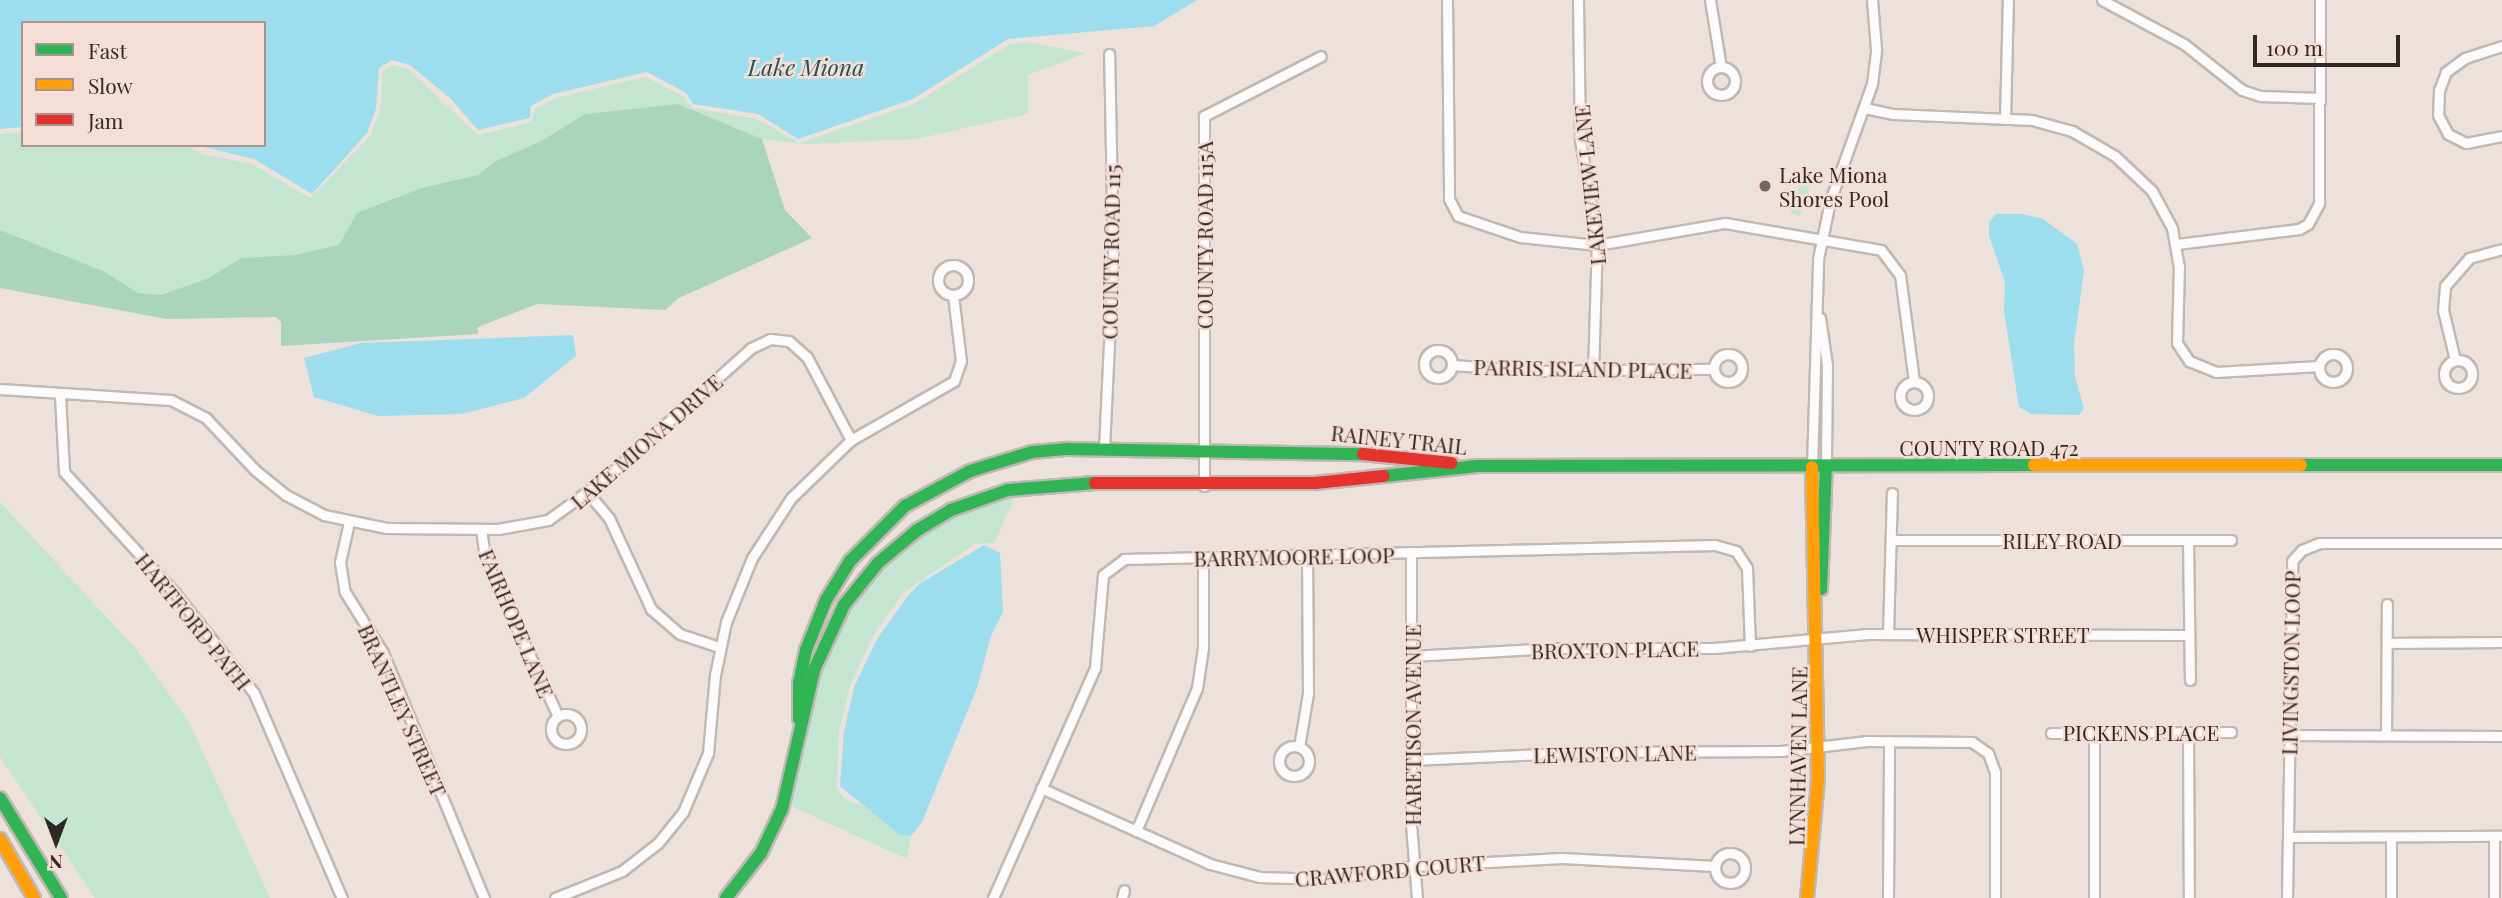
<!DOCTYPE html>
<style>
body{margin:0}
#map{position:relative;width:2502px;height:898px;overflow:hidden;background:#ede1dc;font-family:"Playfair Display",serif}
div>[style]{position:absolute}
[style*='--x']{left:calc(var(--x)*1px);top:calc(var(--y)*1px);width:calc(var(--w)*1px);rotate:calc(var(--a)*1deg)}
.green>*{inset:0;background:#c3e5d1;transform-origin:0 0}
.forest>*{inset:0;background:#aad4bd}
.water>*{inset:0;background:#9cdeee}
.roads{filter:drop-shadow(2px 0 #c1b8b3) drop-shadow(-2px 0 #c1b8b3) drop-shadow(0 2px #c1b8b3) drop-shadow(0 -2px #c1b8b3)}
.street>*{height:9px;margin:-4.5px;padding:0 4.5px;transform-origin:4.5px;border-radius:4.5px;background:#fcfafa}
.street>.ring{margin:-4.5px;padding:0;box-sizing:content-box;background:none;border:9px solid #fcfafa;border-radius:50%}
.fast>*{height:12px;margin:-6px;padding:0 6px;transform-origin:6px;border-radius:6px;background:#30b455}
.slow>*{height:12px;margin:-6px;padding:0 6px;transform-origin:6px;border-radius:6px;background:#ff9f0a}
.jam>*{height:12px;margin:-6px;padding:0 6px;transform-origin:6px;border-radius:6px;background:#e5322d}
.dots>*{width:19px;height:19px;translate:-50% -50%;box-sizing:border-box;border:4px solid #f4ded5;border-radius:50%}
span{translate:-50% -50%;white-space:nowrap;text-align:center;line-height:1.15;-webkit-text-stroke:5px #f4ded5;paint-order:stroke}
.poi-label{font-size:21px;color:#302824}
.left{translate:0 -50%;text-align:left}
.street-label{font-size:21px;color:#302824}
.water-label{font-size:23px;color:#234f5a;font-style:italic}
.legend{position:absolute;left:21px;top:21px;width:245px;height:126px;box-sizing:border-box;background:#f4ded5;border:2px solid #a6958e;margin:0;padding:9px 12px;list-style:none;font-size:21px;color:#302824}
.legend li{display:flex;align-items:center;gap:14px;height:35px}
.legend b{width:35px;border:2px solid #a6958e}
.north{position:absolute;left:21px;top:807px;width:70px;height:70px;-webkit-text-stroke:5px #f4ded5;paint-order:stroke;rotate:180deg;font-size:19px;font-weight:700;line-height:28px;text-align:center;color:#302824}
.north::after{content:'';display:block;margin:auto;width:24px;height:32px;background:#302824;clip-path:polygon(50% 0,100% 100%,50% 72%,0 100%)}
.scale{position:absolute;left:2253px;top:35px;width:147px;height:32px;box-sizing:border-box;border:4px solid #302824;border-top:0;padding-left:9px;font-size:21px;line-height:24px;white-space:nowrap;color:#302824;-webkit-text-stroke:5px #f4ded5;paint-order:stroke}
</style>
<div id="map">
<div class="green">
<div style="clip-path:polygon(1029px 42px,1085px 53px,1028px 75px,1028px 114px,916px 139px,808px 144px,775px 141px,762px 139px,678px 104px,585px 114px,543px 140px,494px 162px,478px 175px,452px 183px,339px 245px,294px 255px,241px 258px,209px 278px,161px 295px,138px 293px,103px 271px,0 230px,0 134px,23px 132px,23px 145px,185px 145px,202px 154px,252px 164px,310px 198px,370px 136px,380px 110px,383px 71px,393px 65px,408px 69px,478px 135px,531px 122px,535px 109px,555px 98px,646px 77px,683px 96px,693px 108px,757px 119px,799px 143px,914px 104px,1010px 44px)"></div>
<div style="left:1800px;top:183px;width:10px;height:32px;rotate:17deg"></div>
<div style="clip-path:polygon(1016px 494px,994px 543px,975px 544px,903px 593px,873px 636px,850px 686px,839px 731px,837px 788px,843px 798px,875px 811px,900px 835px,911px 836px,907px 859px,789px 805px,822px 661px,848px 609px,881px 567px,919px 535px,953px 515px)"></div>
<div style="clip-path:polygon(0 502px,137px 650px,189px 722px,270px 898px,95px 898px,0 757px)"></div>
</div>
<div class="forest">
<div style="clip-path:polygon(678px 104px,762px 139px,785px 210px,812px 238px,679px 298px,665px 310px,537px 304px,478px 327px,478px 334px,281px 346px,281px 322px,276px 317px,167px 319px,0 288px,0 230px,103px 271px,138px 293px,161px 295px,209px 278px,241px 258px,294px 255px,339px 245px,357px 213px,422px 188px,478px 175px,494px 162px,543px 140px,585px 114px)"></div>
</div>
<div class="water">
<div style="clip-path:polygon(0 0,1197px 0,1154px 26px,1008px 39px,913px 99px,798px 139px,758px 114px,693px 104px,686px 93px,647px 72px,553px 94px,531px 106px,530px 118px,478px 130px,451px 99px,410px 65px,392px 60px,379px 68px,376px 109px,367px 133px,312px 194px,254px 159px,196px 145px,264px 145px,264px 23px,23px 23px,23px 127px,0 129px)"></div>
<div style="clip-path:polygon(1996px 214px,2023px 214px,2043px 219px,2077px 244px,2084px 271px,2074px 343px,2075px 377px,2084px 408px,2079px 415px,2031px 414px,2019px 407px,2004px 311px,2005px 282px,1989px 236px,1989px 223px)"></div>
<div style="clip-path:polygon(573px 335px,576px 356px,524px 398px,462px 414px,378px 416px,314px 397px,304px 358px,361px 343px)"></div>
<div style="clip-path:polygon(984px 545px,1000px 553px,1003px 612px,991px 636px,977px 688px,922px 822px,911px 836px,900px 835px,840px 786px,844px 732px,854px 687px,877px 639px,907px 597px,919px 584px)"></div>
</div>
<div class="roads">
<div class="street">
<div style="--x:1447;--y:0;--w:199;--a:89.4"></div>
<div style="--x:1449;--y:199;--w:19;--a:62"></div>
<div style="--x:1458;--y:216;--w:65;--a:18.7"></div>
<div style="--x:1520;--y:237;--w:77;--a:5.9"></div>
<div style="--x:1597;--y:245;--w:130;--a:-9.8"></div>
<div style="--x:1725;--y:223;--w:158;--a:9.8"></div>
<div style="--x:1881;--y:250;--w:31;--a:53"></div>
<div style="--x:1900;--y:275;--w:107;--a:82.5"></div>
<div style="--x:1578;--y:0;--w:140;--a:89.2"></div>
<div style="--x:1580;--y:140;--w:100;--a:80.3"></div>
<div style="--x:1597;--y:239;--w:132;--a:91.7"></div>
<div style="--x:1710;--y:0;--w:68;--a:80.7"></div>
<div style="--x:2102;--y:0;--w:93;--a:28.2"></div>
<div style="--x:2184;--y:44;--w:74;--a:38.4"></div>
<div style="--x:2242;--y:90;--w:20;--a:18"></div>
<div style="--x:2261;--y:96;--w:59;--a:1.9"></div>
<div style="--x:2502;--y:46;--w:39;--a:162"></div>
<div style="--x:2465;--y:58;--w:24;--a:144"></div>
<div style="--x:2446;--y:72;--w:19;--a:111"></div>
<div style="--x:2439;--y:90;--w:25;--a:92"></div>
<div style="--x:2438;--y:115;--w:21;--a:62"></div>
<div style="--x:2448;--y:134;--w:20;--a:27"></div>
<div style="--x:2466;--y:143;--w:37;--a:-11"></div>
<div class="ring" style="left:1707px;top:67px;width:19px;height:19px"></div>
<div style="--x:1865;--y:108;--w:29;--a:12"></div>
<div style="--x:1893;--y:114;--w:139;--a:2.5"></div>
<div style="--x:2032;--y:120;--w:41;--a:15.4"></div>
<div style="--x:2072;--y:131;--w:50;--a:30.2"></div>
<div style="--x:2115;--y:156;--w:51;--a:43.4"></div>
<div style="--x:2152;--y:191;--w:42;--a:61.6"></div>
<div style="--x:2172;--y:228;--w:39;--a:80"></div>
<div style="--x:2179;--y:266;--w:77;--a:91.5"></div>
<div style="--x:2177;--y:343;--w:22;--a:56"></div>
<div style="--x:2189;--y:361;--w:29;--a:22"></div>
<div style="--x:2216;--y:372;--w:103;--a:-3.3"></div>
<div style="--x:2005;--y:119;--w:119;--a:-88.6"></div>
<div style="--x:2177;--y:244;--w:123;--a:-7"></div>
<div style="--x:2299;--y:229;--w:10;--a:-29"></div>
<div style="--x:2308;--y:224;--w:24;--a:-62"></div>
<div style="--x:2319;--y:203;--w:203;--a:-89.7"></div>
<div class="ring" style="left:938px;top:265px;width:21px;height:21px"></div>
<div style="--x:1820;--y:318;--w:48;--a:81.5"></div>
<div style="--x:1827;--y:365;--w:102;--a:90.6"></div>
<div class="ring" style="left:1424px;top:350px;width:19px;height:19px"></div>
<div class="ring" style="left:1714px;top:354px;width:19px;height:19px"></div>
<div class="ring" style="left:2319px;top:354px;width:19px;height:19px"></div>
<div class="ring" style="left:2444px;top:360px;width:19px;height:19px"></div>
<div style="--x:2455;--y:360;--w:51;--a:-103.5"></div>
<div style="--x:2443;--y:310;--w:24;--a:-85"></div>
<div style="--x:2445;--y:286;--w:37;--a:-49"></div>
<div style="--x:2469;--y:258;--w:34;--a:-15"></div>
<div style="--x:1452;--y:365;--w:87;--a:3.9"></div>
<div style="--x:1539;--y:371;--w:175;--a:-0.7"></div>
<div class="ring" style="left:1900px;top:382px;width:19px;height:19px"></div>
<div style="--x:0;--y:389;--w:171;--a:3.7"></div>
<div style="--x:171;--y:400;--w:39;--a:27"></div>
<div style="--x:206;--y:418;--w:71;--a:46.7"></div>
<div style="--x:255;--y:470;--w:40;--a:39"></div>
<div style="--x:286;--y:495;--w:43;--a:27.8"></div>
<div style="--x:324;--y:515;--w:64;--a:11.7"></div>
<div style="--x:387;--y:528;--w:111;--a:0.5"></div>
<div style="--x:498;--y:529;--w:51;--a:-10.2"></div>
<div style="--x:548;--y:520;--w:68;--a:-36"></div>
<div style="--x:603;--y:480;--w:198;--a:-41.7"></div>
<div style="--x:751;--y:348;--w:21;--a:-25"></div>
<div style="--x:770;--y:339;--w:19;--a:6"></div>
<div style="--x:789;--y:341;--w:24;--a:42"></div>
<div style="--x:807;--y:357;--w:94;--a:62.1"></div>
<div style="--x:60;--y:395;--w:77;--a:87"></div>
<div style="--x:64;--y:472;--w:164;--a:47.5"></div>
<div style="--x:175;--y:593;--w:127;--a:51.7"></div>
<div style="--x:254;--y:693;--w:223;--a:66.8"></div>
<div style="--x:1104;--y:449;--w:193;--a:-87.3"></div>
<div style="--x:1113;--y:256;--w:202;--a:-91.1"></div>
<div style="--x:1812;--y:467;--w:208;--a:-88.3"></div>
<div style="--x:1818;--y:259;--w:59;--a:-78.3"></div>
<div style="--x:1830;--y:201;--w:124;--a:-70.3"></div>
<div style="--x:1872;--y:84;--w:35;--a:-83"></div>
<div style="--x:1876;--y:49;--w:49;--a:-94.7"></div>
<div style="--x:1204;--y:486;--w:370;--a:-90"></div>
<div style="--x:1204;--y:116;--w:131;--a:-27.1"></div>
<div style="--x:588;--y:493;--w:33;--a:50"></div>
<div style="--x:609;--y:518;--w:100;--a:65.2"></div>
<div style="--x:651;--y:609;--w:38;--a:41"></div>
<div style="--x:680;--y:634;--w:41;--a:18.4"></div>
<div style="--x:349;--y:522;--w:41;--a:102.7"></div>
<div style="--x:340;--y:562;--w:30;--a:81"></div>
<div style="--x:345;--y:592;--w:72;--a:58.1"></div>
<div style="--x:383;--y:653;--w:265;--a:67.6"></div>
<div style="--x:481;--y:529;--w:30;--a:82"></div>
<div style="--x:485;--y:559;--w:173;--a:65.1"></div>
<div style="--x:1892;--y:540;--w:339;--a:0"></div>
<div style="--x:2188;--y:540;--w:140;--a:89.2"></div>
<div style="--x:1411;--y:552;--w:272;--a:90"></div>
<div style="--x:1411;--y:824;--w:74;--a:85.4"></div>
<div style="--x:1888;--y:634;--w:141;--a:-88.4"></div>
<div style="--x:2387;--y:643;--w:115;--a:-0.5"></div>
<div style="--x:1411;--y:656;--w:144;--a:-3.2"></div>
<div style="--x:1555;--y:648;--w:159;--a:0"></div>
<div style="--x:1714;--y:648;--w:154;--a:-5.2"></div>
<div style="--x:1867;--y:634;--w:322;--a:0.2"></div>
<div class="ring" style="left:551px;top:714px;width:21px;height:21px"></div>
<div style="--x:2094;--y:732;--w:166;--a:90"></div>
<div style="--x:2188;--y:732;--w:166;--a:89.7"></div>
<div style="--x:2051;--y:733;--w:180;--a:-0.3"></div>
<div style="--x:2288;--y:735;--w:214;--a:0.3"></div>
<div style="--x:2386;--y:735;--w:131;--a:-89.6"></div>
<div class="ring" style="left:1279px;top:746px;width:21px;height:21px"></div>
<div style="--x:1299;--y:747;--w:55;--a:-80.5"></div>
<div style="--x:1308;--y:693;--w:135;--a:-90.4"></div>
<div style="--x:1411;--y:760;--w:177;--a:-2.6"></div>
<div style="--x:1588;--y:752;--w:193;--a:-0.3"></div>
<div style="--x:1781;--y:751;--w:87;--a:-6.6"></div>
<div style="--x:1867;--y:741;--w:105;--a:0.5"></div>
<div style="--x:1972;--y:742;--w:19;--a:35"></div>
<div style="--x:1988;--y:753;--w:20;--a:70"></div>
<div style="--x:1995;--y:772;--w:126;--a:90"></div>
<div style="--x:1041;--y:788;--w:185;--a:24.2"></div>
<div style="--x:1210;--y:864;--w:52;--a:14.6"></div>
<div style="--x:1260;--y:877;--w:64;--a:1.8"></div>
<div style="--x:1324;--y:879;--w:90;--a:-8.3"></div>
<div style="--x:1413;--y:866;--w:149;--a:-3.1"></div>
<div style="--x:1562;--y:858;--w:153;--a:3"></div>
<div style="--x:1136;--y:831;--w:155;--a:-66.9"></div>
<div style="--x:1197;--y:688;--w:40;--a:-81.5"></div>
<div style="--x:1203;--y:648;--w:90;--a:-90"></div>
<div style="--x:2288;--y:837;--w:214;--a:-0.3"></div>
<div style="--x:2494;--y:837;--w:61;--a:90"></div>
<div class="ring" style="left:1715px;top:853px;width:21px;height:21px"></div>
<div style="--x:555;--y:898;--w:72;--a:-21.9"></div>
<div style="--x:622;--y:871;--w:46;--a:-37.9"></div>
<div style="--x:658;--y:843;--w:40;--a:-51"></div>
<div style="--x:683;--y:812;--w:64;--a:-67"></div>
<div style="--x:708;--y:753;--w:78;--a:-84.9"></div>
<div style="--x:715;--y:675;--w:54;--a:-78.3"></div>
<div style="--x:726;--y:622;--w:69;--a:-67.9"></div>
<div style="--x:752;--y:558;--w:72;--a:-57"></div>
<div style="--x:791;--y:498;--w:83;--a:-44"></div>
<div style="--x:851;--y:440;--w:119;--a:-29.8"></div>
<div style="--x:954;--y:381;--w:21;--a:-71"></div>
<div style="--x:961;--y:361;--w:66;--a:-96.9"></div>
<div style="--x:993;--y:898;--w:252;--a:-66.1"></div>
<div style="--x:1095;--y:668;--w:93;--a:-85.1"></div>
<div style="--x:1103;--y:575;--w:26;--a:-37"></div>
<div style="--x:1124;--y:559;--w:591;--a:-1.36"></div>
<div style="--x:1715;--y:545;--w:22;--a:16"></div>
<div style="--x:1736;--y:551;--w:20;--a:57"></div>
<div style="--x:1747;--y:568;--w:78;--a:87.8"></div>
<div style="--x:1122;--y:898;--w:8;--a:-76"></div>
<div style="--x:1888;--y:898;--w:157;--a:-89.6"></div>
<div style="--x:2287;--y:898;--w:337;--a:-89.1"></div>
<div style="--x:2292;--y:561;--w:15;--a:-48"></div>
<div style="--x:2302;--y:550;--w:18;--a:-22"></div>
<div style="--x:2319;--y:543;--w:183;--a:0"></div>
<div style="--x:2391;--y:898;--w:61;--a:-90"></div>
</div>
<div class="fast">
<div style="--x:2301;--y:465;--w:201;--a:0"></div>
<div style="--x:1384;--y:476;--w:94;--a:-6.1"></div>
<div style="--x:1477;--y:466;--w:557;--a:-0.1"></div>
<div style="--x:1821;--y:589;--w:122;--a:-87.7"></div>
<div style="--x:799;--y:719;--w:36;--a:-90"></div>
<div style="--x:799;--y:683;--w:34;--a:-78"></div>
<div style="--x:806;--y:650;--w:54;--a:-68.2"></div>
<div style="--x:826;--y:600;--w:46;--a:-58.4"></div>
<div style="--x:850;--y:561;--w:78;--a:-45"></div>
<div style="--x:905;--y:506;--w:74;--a:-28.3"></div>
<div style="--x:970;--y:471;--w:65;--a:-17"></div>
<div style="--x:1032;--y:452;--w:36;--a:-5"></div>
<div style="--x:1068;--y:449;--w:295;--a:1"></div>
<div style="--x:0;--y:798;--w:117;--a:58.6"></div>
<div style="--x:726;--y:898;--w:57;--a:-52.1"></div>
<div style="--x:761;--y:853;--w:49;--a:-64.5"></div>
<div style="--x:782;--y:809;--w:143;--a:-77"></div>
<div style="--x:814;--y:670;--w:72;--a:-65.2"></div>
<div style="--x:844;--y:605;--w:54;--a:-51"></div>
<div style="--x:878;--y:563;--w:50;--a:-40.1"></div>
<div style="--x:916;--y:531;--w:41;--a:-31"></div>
<div style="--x:951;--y:510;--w:60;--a:-19.3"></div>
<div style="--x:1008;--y:490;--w:87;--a:-4.6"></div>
</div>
<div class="slow">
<div style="--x:2034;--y:465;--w:267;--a:0"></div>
<div style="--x:0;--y:839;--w:68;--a:60"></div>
<div style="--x:1807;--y:898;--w:119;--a:-84.7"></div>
<div style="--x:1818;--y:780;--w:313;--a:-91.1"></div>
</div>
<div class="jam">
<div style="--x:1363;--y:454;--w:89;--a:5.8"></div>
<div style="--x:1095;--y:483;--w:220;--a:0"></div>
<div style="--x:1315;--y:483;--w:69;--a:-5.8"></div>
</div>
</div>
<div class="dots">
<div style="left:1765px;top:186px;background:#726964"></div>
</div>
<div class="poi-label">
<span class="left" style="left:1779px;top:186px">Lake Miona<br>Shores Pool</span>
</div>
<div class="street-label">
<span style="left:1589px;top:185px;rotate:-96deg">LAKEVIEW LANE</span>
<span style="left:1204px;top:235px;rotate:-90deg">COUNTY ROAD 115A</span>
<span style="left:1110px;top:252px;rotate:-89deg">COUNTY ROAD 115</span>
<span style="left:1583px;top:368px;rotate:1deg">PARRIS ISLAND PLACE</span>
<span style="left:1399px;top:439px;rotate:6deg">RAINEY TRAIL</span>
<span style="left:646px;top:441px;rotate:-41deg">LAKE MIONA DRIVE</span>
<span style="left:1989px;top:447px">COUNTY ROAD 472</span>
<span style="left:2062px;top:540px">RILEY ROAD</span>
<span style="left:1294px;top:556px;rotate:-1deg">BARRYMOORE LOOP</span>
<span style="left:194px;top:621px;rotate:51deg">HARTFORD PATH</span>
<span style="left:517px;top:623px;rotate:67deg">FAIRHOPE LANE</span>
<span style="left:2003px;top:634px">WHISPER STREET</span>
<span style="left:1615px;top:649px;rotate:-1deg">BROXTON PLACE</span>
<span style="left:2290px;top:663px;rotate:-89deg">LIVINGSTON LOOP</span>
<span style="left:403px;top:710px;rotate:66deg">BRANTLEY STREET</span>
<span style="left:1412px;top:725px;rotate:-90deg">HARETISON AVENUE</span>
<span style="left:2141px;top:732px">PICKENS PLACE</span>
<span style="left:1615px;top:753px;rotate:-1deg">LEWISTON LANE</span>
<span style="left:1797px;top:756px;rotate:-89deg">LYNNHAVEN LANE</span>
<span style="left:1390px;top:870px;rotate:-5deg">CRAWFORD COURT</span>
</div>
<div class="water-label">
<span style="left:806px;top:67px">Lake Miona</span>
</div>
<ul class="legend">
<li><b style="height:9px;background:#30b455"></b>Fast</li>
<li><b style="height:9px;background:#ff9f0a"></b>Slow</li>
<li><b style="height:9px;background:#e5322d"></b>Jam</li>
</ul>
<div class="north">N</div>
<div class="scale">100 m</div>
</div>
